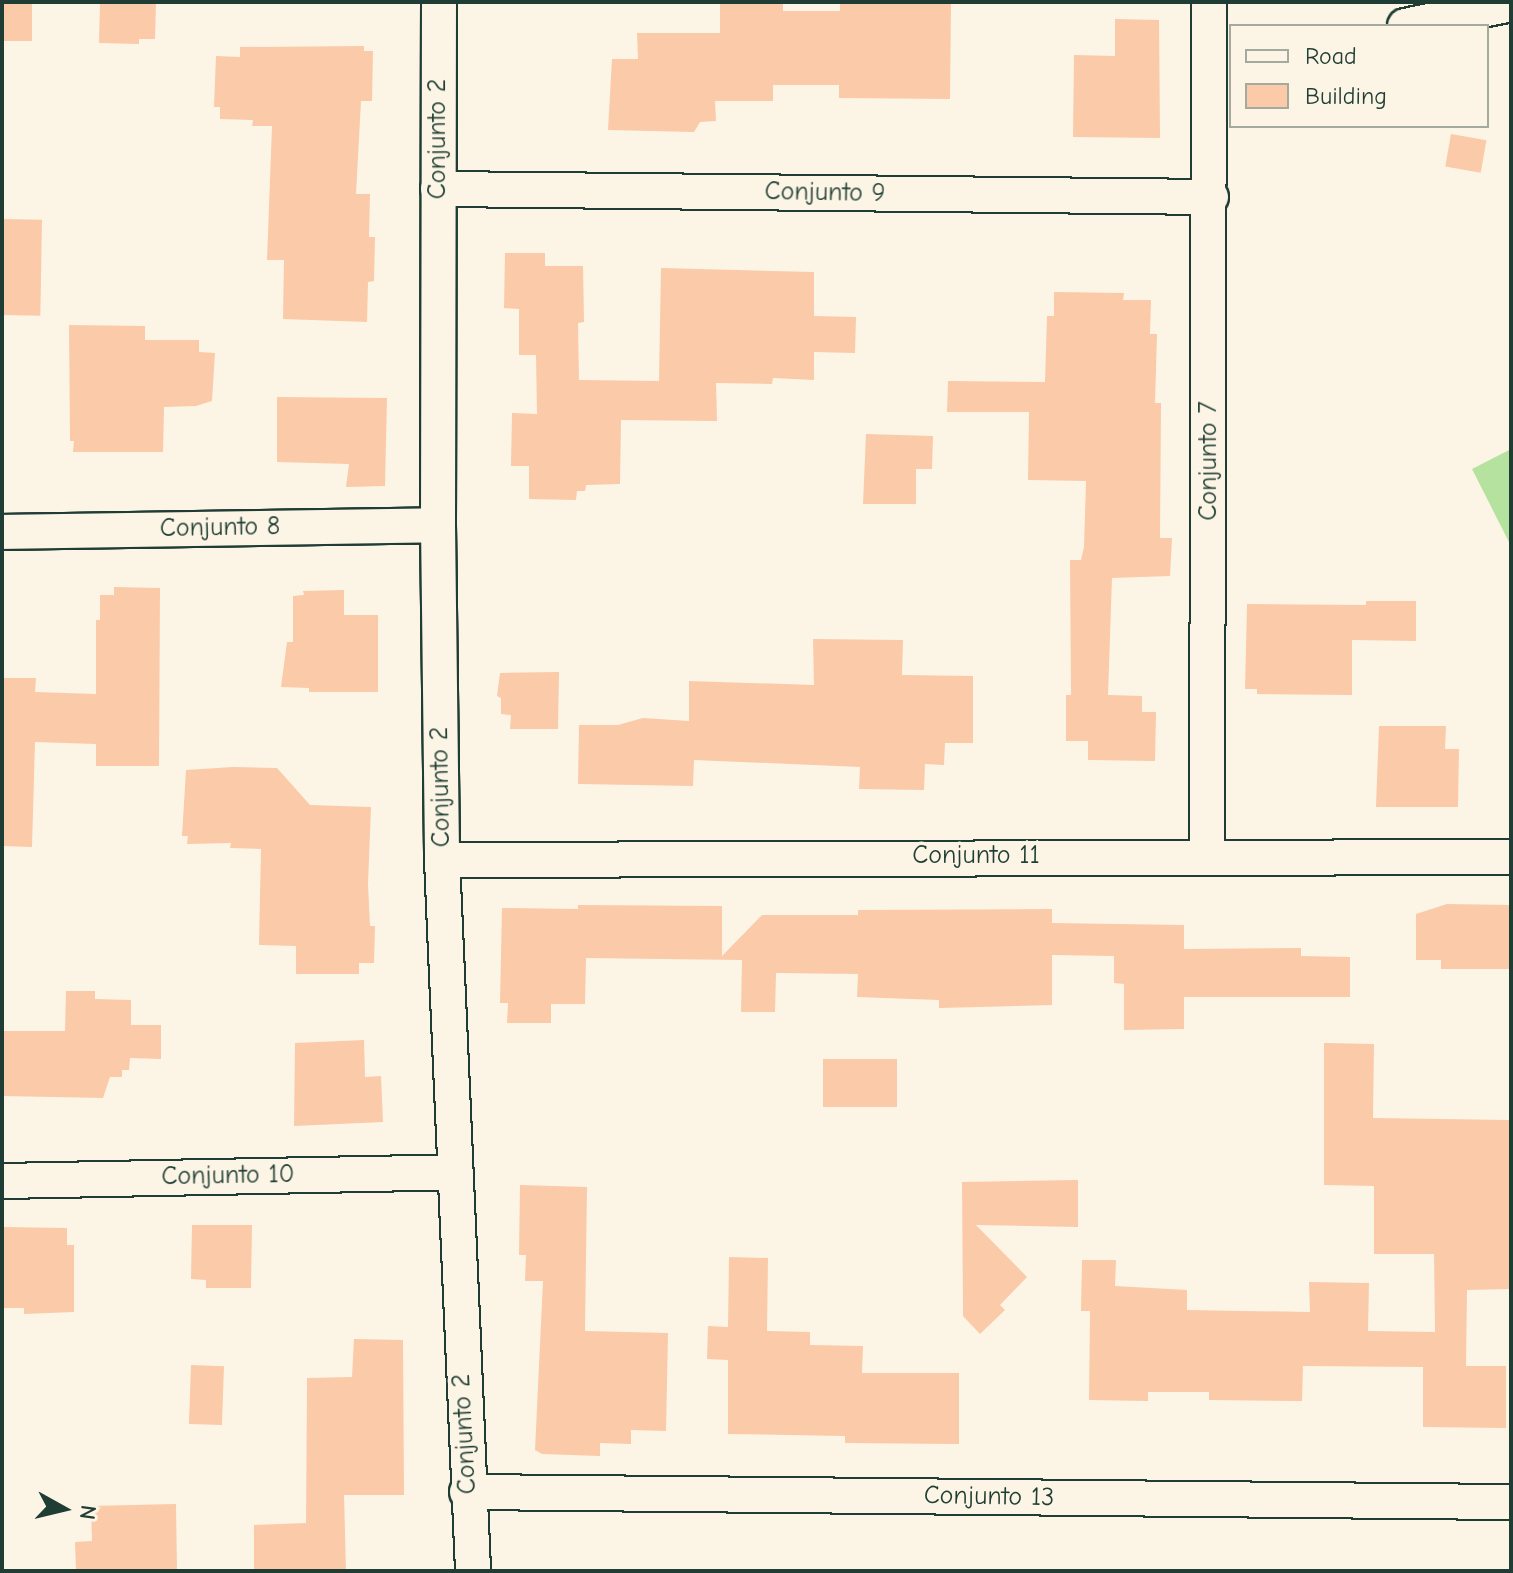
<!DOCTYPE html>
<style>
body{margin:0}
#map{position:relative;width:1513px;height:1573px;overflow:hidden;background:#fcf5e5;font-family:"Comic Neue",sans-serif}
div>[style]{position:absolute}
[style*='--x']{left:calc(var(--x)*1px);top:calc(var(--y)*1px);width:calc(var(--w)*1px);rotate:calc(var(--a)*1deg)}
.green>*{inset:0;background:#b6e29f}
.building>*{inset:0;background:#facaa9;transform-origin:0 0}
.roads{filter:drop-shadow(2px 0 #1f3d34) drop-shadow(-2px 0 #1f3d34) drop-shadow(0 2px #1f3d34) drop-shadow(0 -2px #1f3d34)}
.minor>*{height:34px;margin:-17px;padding:0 17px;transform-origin:17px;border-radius:17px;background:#fcf5e5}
span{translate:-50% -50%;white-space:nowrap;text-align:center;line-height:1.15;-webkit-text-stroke:7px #fcf5e5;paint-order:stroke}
.street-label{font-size:26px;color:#1f3d34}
.frame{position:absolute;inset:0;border:4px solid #1f3d34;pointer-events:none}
.legend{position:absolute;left:1229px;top:24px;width:260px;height:104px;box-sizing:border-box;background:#fcf5e5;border:2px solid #a4ab9e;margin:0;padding:10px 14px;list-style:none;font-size:24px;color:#1f3d34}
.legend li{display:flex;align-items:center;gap:16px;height:40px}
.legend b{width:40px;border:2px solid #a4ab9e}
.north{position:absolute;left:24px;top:1469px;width:80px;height:80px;-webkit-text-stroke:6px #fcf5e5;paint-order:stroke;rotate:98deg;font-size:22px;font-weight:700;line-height:32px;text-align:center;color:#1f3d34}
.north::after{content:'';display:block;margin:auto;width:28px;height:36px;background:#1f3d34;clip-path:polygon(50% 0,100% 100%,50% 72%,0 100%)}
</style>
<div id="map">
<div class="green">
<div style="clip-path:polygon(1511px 449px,1511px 546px,1472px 469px)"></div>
</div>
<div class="building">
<div style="left:2px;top:2px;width:30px;height:39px"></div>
<div style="clip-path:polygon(100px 2px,156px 2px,155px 39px,139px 39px,139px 44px,99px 43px)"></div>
<div style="clip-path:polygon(720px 2px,783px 2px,783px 11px,840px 11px,840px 2px,951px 2px,950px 99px,839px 98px,839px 85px,773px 85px,773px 101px,715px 101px,716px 121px,700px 122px,694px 132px,608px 130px,612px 59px,638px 59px,637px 33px,720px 33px)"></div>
<div style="clip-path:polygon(1115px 19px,1159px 20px,1160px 138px,1073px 137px,1074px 55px,1115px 56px)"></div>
<div style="clip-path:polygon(364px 46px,364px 51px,373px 51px,372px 101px,361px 101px,356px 194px,370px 194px,369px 237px,375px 237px,374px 281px,368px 282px,367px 322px,283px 319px,284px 260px,267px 260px,272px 126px,252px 126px,253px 120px,220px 119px,220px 107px,214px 107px,216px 56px,240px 57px,240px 47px)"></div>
<div style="left:1451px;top:134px;width:36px;height:33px;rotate:10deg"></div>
<div style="left:2px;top:219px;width:40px;height:96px;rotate:1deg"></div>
<div style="clip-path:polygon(505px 253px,545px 253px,545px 266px,583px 266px,584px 322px,578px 323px,579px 380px,659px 381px,661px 268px,814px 272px,814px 316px,856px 317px,855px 353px,814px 352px,814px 380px,773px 378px,772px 384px,716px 383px,717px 421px,621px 420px,620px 484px,586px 485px,585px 491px,577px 491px,576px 500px,529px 499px,529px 466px,511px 466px,512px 413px,537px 414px,536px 355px,519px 355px,519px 309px,504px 308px)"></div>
<div style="clip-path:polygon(1054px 292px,1124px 293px,1123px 300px,1151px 300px,1150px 334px,1157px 334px,1155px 403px,1161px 403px,1160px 538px,1172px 538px,1170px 576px,1112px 578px,1108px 695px,1142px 696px,1142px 712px,1156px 712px,1155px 761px,1088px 760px,1088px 741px,1066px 741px,1066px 695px,1071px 695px,1070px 560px,1081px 560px,1084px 547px,1086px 481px,1028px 480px,1029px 412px,947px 412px,948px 381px,1045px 382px,1047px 316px,1054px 316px)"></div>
<div style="clip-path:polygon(69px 325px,145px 326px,145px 340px,199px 340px,199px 352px,215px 353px,212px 401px,196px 406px,164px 407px,163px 452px,73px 452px,74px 441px,70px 441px)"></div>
<div style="clip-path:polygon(277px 397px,387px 398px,385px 486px,346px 487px,349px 464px,277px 462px)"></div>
<div style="clip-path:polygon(866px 434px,933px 436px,932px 469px,916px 469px,916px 504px,863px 504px)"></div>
<div style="clip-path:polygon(114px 587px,160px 588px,159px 766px,96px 766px,96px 744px,35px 742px,32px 847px,2px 846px,2px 678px,36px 678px,35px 692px,96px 694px,96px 620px,100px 620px,100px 595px,114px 595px)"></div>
<div style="clip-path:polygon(344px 590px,344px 615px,378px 615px,378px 692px,309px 692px,309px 688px,281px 687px,287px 642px,293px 642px,293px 596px,304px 595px,303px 591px)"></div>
<div style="clip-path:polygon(1366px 601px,1416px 601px,1416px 641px,1352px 640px,1352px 695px,1257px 694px,1257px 689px,1245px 689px,1247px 604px,1366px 605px)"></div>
<div style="clip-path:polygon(813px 639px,903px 640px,902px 675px,973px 676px,973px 743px,945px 743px,944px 765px,925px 764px,924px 790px,859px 789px,860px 767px,694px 760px,693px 786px,578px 784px,579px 725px,618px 725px,643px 718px,689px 721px,689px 681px,814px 685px)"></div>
<div style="clip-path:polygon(559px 672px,558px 729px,510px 729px,511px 715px,501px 714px,501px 698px,497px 696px,500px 673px)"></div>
<div style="clip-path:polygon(1379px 726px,1446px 726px,1445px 749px,1459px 749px,1458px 807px,1376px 807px)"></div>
<div style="clip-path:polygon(233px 767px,277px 768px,310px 805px,371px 807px,368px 884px,370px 926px,375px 926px,374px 963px,359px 963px,359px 974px,296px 974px,296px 946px,259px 945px,261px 849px,230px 848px,231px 843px,187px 844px,188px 836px,182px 836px,186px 770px)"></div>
<div style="clip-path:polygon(1447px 904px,1511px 905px,1511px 969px,1441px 969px,1441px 960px,1416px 960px,1416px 914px)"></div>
<div style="clip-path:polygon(578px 905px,722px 906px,722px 956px,762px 915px,858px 915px,858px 910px,1052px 909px,1052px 923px,1184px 925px,1184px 949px,1301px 948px,1301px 956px,1350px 957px,1350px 997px,1184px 997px,1184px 1029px,1124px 1030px,1124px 984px,1114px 983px,1114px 956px,1052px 955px,1052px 1005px,939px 1008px,939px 1000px,857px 997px,858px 974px,776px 973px,775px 1012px,741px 1012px,742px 960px,586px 958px,585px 1004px,551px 1004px,551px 1023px,507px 1023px,508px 1003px,500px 1003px,502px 908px,578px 909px)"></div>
<div style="clip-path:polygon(66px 991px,95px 991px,95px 999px,131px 1000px,131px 1025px,161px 1025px,161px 1059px,130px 1058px,129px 1070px,122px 1070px,122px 1077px,110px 1077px,103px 1098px,2px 1096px,2px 1031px,65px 1031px)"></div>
<div style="clip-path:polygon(364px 1040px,365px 1077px,381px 1076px,383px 1122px,294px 1126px,295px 1043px)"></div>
<div style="clip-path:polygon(1324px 1043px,1374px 1044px,1373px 1118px,1511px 1120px,1511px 1289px,1467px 1290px,1466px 1366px,1506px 1366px,1506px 1428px,1423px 1427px,1423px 1367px,1303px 1366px,1302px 1401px,1209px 1400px,1209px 1392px,1148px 1392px,1148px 1401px,1089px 1400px,1090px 1311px,1081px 1311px,1082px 1260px,1116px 1260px,1115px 1286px,1187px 1290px,1187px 1310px,1310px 1312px,1309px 1282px,1369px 1283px,1368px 1331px,1435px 1332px,1434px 1254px,1374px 1254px,1374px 1186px,1324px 1185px)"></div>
<div style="left:823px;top:1059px;width:74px;height:48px"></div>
<div style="clip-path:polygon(1078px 1180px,1078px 1227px,976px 1225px,1027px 1277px,1000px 1305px,1005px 1310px,980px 1334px,963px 1316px,962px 1182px)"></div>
<div style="clip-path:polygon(520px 1185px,587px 1187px,585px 1331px,668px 1333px,666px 1431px,631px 1430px,631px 1444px,600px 1443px,600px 1456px,542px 1454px,535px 1450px,543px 1281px,525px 1281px,526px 1255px,519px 1255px)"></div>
<div style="clip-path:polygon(192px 1225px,252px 1225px,251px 1288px,206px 1288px,206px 1280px,191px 1279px)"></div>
<div style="clip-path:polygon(2px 1227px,67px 1228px,67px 1245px,74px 1245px,74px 1312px,24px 1314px,24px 1308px,2px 1308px)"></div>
<div style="clip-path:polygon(729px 1257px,768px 1258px,767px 1331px,810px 1332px,810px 1345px,863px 1346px,862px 1373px,959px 1373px,959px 1444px,845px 1443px,845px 1436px,728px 1434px,728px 1360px,707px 1359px,708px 1326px,728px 1327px)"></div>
<div style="clip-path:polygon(354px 1339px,403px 1340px,404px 1495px,344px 1495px,346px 1571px,254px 1571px,254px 1525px,306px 1523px,307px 1378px,352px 1377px)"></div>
<div style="left:191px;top:1365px;width:33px;height:59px;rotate:2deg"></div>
<div style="clip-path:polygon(176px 1504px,177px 1571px,76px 1571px,75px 1542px,92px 1541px,91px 1506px)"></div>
</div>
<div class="roads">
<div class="minor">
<div style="--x:439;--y:2;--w:523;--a:90.11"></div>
<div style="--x:438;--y:525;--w:335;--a:89.3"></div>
<div style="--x:442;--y:860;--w:712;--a:87.5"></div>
<div style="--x:1405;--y:26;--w:108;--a:-11.7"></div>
<div style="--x:438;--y:189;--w:773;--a:0.59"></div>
<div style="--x:2;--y:532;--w:436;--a:-0.9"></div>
<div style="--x:1207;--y:855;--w:853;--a:-89.87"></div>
<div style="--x:442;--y:860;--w:1069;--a:-0.16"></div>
<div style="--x:2;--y:1181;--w:452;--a:-1.1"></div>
<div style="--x:467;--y:1492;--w:1044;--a:0.55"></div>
</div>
</div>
<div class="street-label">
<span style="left:438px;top:139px;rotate:-90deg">Conjunto 2</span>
<span style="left:825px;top:193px;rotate:1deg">Conjunto 9</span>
<span style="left:1209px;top:461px;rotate:-90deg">Conjunto 7</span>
<span style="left:220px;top:528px;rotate:-1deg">Conjunto 8</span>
<span style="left:441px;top:787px;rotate:-91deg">Conjunto 2</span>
<span style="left:976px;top:856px">Conjunto 11</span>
<span style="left:228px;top:1176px;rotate:-1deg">Conjunto 10</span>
<span style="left:465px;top:1434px;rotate:-93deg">Conjunto 2</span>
<span style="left:989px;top:1497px;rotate:1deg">Conjunto 13</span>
</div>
<div class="frame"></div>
<ul class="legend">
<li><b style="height:10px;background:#fcf5e5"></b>Road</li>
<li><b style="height:22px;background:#facaa9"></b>Building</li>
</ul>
<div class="north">N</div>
</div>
